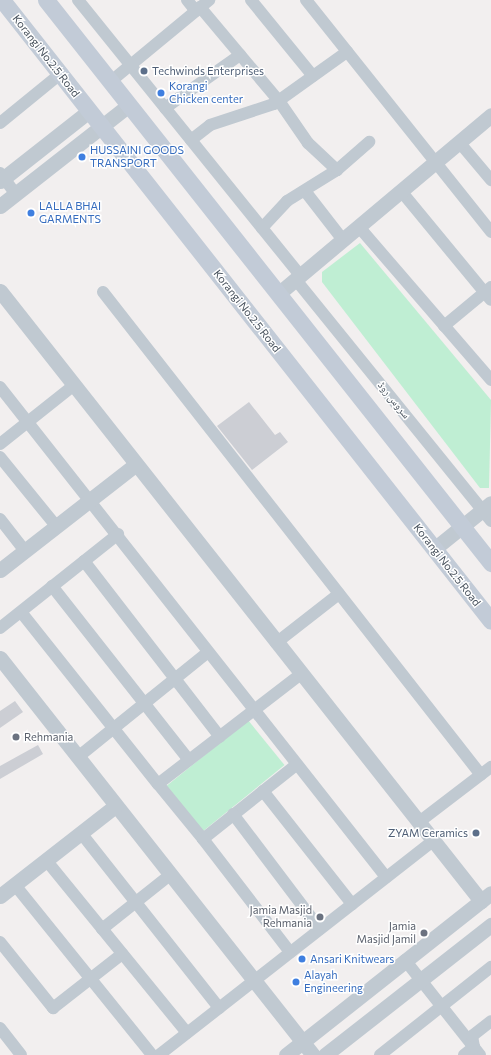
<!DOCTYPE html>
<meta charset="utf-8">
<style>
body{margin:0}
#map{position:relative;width:491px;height:1055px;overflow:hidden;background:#f2efef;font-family:Commissioner,"Noto Naskh Arabic",sans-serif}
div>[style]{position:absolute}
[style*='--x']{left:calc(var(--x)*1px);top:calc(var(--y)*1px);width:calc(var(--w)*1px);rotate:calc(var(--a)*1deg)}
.green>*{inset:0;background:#bfeed3;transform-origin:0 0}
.building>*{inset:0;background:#ccced4}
.minor>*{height:12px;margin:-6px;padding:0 6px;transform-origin:6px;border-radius:6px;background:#c0c9d1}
.tertiary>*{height:15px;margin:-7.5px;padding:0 7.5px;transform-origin:7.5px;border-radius:7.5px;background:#c0c9d1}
.secondary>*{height:17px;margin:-8.5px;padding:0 8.5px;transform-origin:8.5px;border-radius:8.5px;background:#c2cbd7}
.dots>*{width:11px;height:11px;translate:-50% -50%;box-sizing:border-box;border:2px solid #fff;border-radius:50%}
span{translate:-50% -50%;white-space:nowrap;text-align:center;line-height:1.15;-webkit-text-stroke:3px #fff;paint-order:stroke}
.street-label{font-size:11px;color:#47515c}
.service-label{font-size:11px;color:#4e5e75}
.left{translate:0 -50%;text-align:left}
.right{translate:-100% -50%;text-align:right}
.shop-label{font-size:11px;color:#366cbe}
.worship-label{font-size:11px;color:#5b616d}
</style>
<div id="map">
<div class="green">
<div style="clip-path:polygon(360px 243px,491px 400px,489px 488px,480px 488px,322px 282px,322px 272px)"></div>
<div style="left:248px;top:720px;width:58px;height:105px;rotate:51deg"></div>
</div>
<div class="building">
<div style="clip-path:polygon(249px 402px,275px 435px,280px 432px,288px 442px,252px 470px,217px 426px)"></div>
<div style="clip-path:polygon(15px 701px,23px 712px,0 728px,0 711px)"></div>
<div style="clip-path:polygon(38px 745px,43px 754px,0 779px,0 766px)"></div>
</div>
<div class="minor">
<div style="--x:78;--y:0;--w:355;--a:51.1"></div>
<div style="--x:187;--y:0;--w:14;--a:51"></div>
<div style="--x:251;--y:0;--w:98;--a:50.8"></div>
<div style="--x:306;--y:0;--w:297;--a:51.4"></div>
<div style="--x:200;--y:7;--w:123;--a:50"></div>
<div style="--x:279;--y:101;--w:51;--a:55.4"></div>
<div style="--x:308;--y:143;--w:40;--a:43"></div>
<div style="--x:110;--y:82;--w:129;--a:-39.6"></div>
<div style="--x:165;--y:108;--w:92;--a:-35.2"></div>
<div style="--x:0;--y:123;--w:77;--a:-39.2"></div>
<div style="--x:191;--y:140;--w:24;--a:-38"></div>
<div style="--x:210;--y:125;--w:67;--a:-18.2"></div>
<div style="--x:274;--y:104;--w:90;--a:-35.5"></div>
<div style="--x:459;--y:142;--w:50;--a:49.9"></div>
<div style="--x:0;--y:173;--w:26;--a:53"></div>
<div style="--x:305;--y:191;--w:62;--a:52.2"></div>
<div style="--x:401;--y:191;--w:141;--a:50.5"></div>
<div style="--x:359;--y:227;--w:202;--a:49.2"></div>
<div style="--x:262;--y:228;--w:37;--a:-47"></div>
<div style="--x:287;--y:201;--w:59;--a:-31.8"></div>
<div style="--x:337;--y:170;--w:43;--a:-41.2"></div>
<div style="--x:296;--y:280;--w:310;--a:51"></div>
<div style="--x:103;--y:292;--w:613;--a:51.95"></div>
<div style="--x:444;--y:326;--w:61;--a:-39.7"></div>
<div style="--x:0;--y:387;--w:624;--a:51.77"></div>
<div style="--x:0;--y:444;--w:93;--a:-38.5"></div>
<div style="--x:0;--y:457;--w:89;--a:50.9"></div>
<div style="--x:0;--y:519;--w:41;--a:52"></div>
<div style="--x:84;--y:561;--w:222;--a:52.3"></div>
<div style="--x:52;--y:586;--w:221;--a:51.8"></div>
<div style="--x:21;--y:612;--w:220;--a:51.5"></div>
<div style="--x:0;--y:628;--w:151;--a:-38.5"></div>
<div style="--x:276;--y:643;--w:80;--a:-37.9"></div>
<div style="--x:78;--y:757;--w:167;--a:-38.9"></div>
<div style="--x:296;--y:765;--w:119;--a:141.5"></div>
<div style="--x:203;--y:839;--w:71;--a:-129.3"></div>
<div style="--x:158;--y:784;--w:180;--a:-37.6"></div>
<div style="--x:263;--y:791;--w:144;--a:51.8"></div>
<div style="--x:233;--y:814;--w:144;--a:52.9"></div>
<div style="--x:419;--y:822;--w:91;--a:-37.4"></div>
<div style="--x:81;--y:833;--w:223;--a:51.7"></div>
<div style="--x:203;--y:839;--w:143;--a:52.4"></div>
<div style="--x:46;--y:860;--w:223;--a:50.8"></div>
<div style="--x:15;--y:885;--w:218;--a:51.1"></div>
<div style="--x:102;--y:929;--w:87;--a:-38.5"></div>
<div style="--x:0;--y:942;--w:85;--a:51.2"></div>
<div style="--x:53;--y:1008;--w:88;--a:-38"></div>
<div style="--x:405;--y:960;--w:121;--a:51.7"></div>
<div style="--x:0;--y:1028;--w:34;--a:52"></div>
<div style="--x:159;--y:1055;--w:348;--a:-38"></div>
<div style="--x:380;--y:1055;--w:142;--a:-38.4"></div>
<div style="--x:464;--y:1055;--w:13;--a:-39"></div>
<div style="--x:474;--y:1047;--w:11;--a:-100"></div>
<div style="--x:472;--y:1036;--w:24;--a:-38"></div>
</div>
<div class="tertiary">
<div style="--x:0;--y:181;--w:113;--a:-38.2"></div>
<div style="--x:0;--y:206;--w:164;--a:-38.1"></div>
<div style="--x:0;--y:291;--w:777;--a:51.74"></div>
<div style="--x:278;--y:294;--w:278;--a:-40"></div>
<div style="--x:434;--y:549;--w:73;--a:-38.9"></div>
<div style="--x:0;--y:570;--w:172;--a:-37.9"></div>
<div style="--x:0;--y:658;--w:506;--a:51.75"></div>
<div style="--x:0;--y:896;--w:146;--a:-38"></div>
<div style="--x:286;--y:1055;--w:261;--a:-38.3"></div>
<div style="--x:325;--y:1055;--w:211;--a:-38.1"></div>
</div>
<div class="secondary">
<div style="--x:2;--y:0;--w:790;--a:51.78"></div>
<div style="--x:46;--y:0;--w:718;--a:51.68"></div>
</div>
<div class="dots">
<div style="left:144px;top:71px;background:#5c6f8a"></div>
<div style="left:161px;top:93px;background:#3f7fe0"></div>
<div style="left:82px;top:157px;background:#3f7fe0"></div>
<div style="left:31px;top:213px;background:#3f7fe0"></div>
<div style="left:16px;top:737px;background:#6b7280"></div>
<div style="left:476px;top:833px;background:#5c6f8a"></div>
<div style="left:320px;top:917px;background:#6b7280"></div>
<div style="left:424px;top:933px;background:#6b7280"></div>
<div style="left:302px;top:959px;background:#3f7fe0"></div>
<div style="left:296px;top:982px;background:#3f7fe0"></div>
</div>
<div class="street-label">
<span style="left:46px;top:56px;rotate:52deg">Korangi No.2.5 Road</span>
<span style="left:247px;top:311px;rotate:52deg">Korangi No.2.5 Road</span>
<span style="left:394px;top:400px;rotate:51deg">سروس روڈ</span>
<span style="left:447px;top:565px;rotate:52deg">Korangi No.2.5 Road</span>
</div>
<div class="service-label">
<span class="left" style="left:152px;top:71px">Techwinds Enterprises</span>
<span class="right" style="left:468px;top:833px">ZYAM Ceramics</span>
</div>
<div class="shop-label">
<span class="left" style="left:169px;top:93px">Korangi<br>Chicken center</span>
<span class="left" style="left:90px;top:157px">HUSSAINI GOODS<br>TRANSPORT</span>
<span class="left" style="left:39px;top:213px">LALLA BHAI<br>GARMENTS</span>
<span class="left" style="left:310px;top:959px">Ansari Knitwears</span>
<span class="left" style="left:304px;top:982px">Alayah<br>Engineering</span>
</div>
<div class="worship-label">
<span class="left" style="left:24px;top:737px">Rehmania</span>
<span class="right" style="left:312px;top:917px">Jamia Masjid<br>Rehmania</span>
<span class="right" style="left:416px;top:933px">Jamia<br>Masjid Jamil</span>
</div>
</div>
